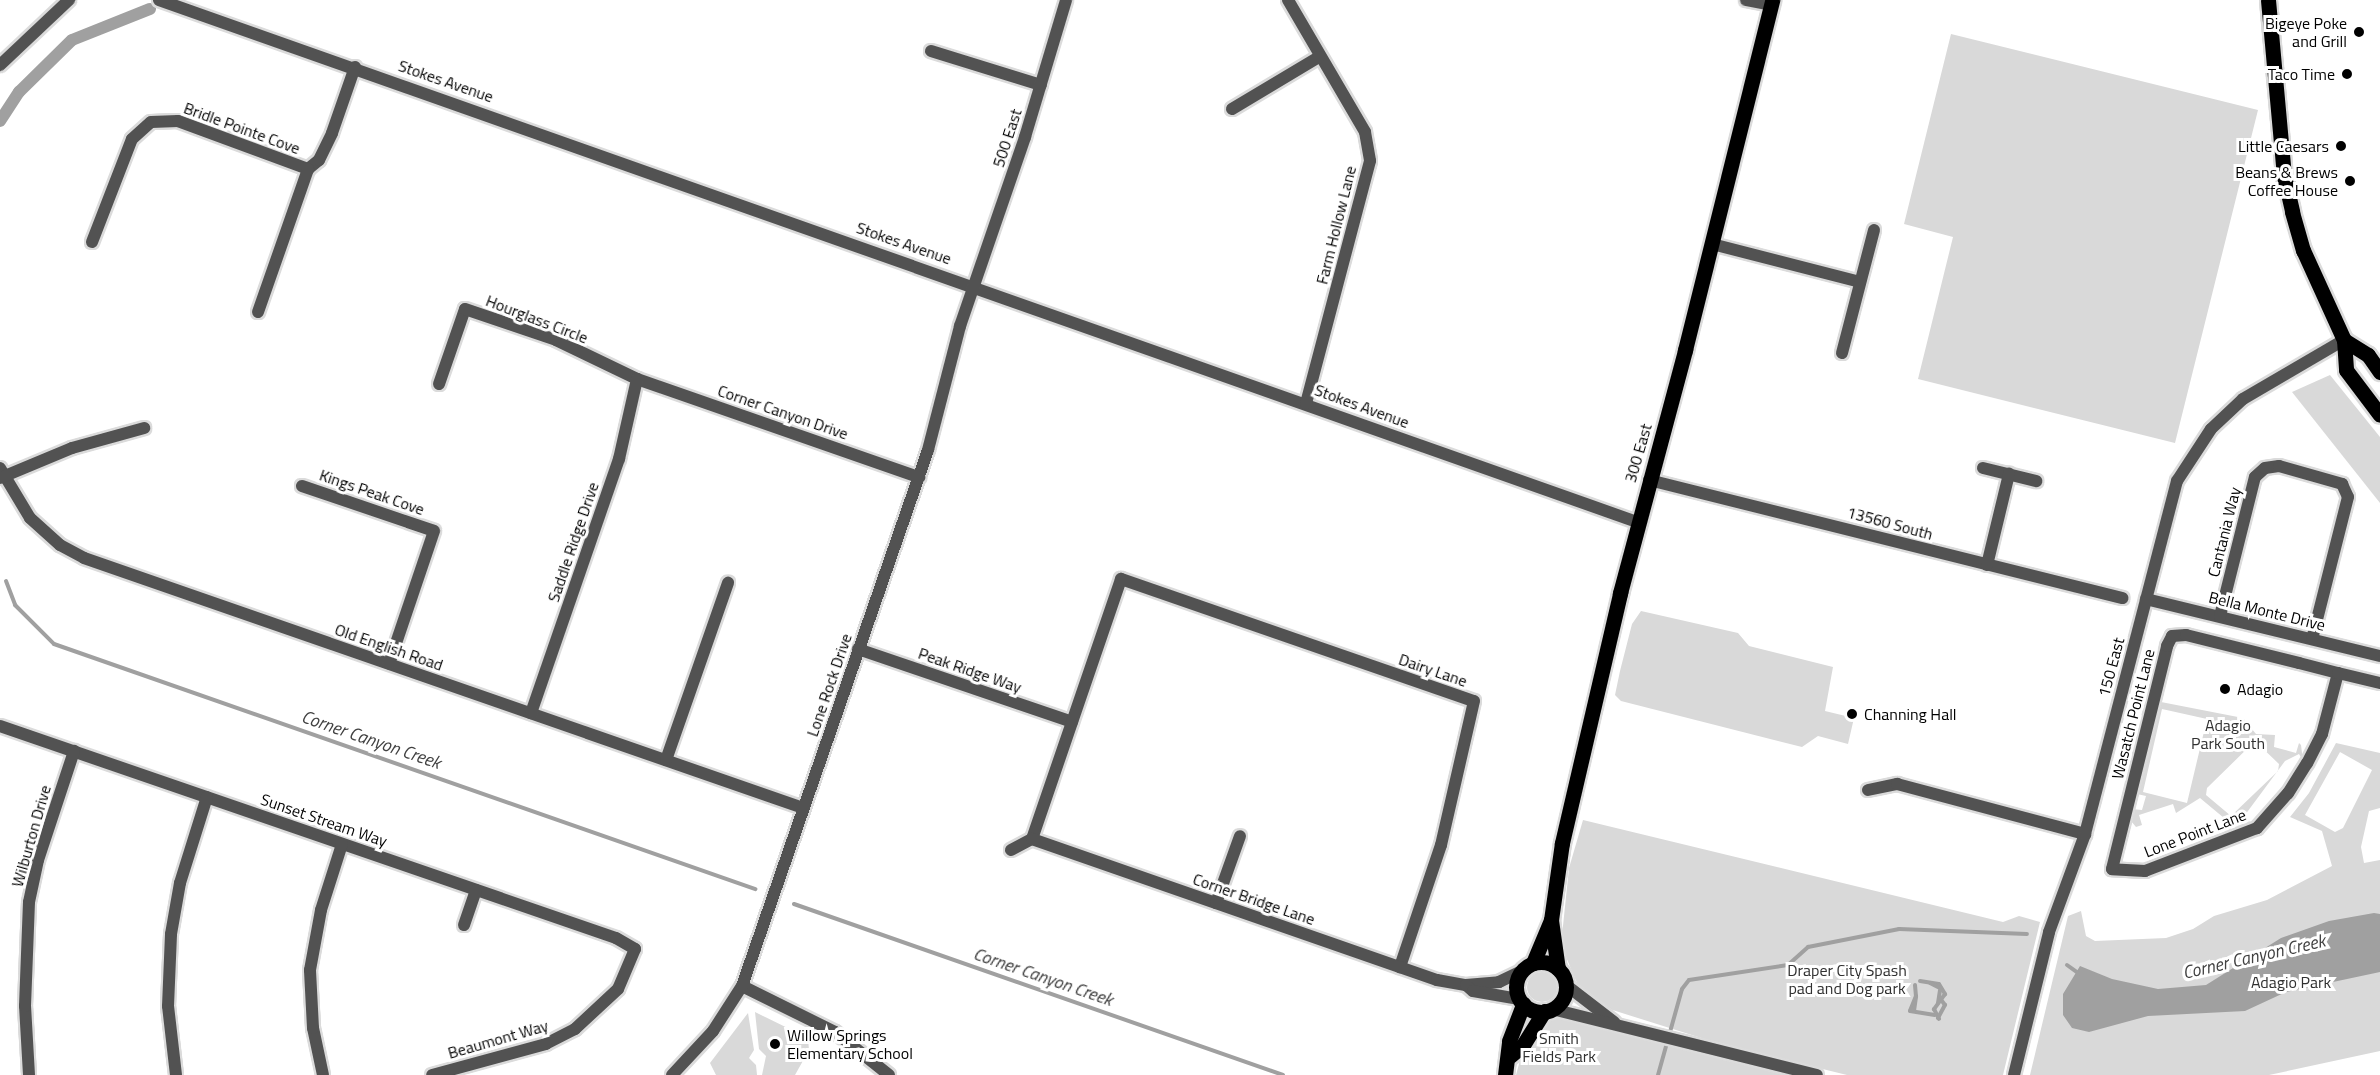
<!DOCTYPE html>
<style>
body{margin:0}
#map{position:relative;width:2380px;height:1075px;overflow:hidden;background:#fff;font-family:"Titillium Web",sans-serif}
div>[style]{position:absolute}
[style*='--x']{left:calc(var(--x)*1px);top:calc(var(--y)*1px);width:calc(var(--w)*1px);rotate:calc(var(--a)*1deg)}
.green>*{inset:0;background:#d9d9d9}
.round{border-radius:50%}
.water>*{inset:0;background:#a0a0a0}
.stream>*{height:4px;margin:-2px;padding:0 2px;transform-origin:2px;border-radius:2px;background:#a0a0a0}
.canal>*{height:12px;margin:-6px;padding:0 6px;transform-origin:6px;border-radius:6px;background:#a0a0a0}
.roads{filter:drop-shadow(2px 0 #dbdbdb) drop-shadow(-2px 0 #dbdbdb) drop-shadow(0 2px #dbdbdb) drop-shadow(0 -2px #dbdbdb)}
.minor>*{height:12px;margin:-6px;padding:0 6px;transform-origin:6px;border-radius:6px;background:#525252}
.major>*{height:15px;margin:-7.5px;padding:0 7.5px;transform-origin:7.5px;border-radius:7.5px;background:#000}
.major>.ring{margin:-7.5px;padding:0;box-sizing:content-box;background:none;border:15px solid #000;border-radius:50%}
.dots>*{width:16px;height:16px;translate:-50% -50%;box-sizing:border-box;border:3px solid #fff;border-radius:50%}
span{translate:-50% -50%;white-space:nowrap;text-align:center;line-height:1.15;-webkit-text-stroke:6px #fff;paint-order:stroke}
.poi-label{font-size:16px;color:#000}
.right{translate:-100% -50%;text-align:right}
.left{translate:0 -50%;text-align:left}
.street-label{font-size:16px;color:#000}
.park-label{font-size:16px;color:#303030}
.water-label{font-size:18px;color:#414141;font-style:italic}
</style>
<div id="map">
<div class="green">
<div style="clip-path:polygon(1951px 34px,2258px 110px,2175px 443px,1918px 379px,1953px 237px,1904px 224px)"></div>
<div style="clip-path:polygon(2330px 375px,2380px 437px,2380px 503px,2292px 392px)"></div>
<div style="clip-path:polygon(1641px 611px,1738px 633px,1749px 646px,1833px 667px,1825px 711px,1854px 718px,1848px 744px,1818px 736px,1802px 747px,1621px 701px,1615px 695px,1620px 671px,1632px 624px)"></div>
<div style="clip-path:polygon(evenodd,2161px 702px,2243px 718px,2256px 734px,2275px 735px,2274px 747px,2296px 753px,2299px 743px,2301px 745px,2303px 761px,2299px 754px,2285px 761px,2245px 815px,2252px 825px,2223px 834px,2230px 823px,2200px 798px,2176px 813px,2173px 804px,2139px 815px,2142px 825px,2136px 827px,2131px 821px,2132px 809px,2142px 810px,2146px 796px,2137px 794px,2161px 702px,2162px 709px,2207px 719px,2187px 803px,2143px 792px,2162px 709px,2161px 702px,2255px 741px,2279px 764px,2278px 771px,2231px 816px,2206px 795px,2207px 788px,2255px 741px)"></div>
<div style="clip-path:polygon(evenodd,2336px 743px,2380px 753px,2380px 808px,2369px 811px,2361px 847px,2364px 863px,2380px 860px,2380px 1051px,2269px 1075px,2030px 1075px,2068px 916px,2081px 911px,2086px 936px,2095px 941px,2166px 938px,2193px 929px,2214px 916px,2267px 900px,2332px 866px,2322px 831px,2290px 817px,2309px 793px,2336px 743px,2340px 752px,2372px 770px,2343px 828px,2335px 832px,2305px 815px,2340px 752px)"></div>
<div style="clip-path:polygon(1583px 820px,2003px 922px,2019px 916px,2040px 922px,2003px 1075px,1847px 1075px,1714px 1042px,1603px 1007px,1579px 988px,1561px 945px,1569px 868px)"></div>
<div class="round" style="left:1527px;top:972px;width:30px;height:30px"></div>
<div style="clip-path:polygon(755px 1012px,808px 1038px,809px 1050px,795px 1075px,762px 1075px,766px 1056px,759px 1049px)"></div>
<div style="clip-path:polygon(748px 1013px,754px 1050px,749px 1058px,756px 1065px,757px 1075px,716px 1075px,710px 1063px)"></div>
<div style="clip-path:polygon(1559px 1016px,1595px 1026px,1785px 1075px,1516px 1075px,1522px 1053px,1545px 1020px)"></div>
</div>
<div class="water">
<div style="clip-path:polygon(2374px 913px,2380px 914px,2380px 972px,2286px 992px,2245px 1011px,2148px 1016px,2089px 1032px,2072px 1028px,2063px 1015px,2063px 994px,2080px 966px,2112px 979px,2158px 989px,2206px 985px,2281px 938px,2329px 921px)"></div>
</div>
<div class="stream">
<div style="--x:6;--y:581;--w:26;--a:69"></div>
<div style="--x:15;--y:605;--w:55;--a:45"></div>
<div style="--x:54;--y:644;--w:743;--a:19.26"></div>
<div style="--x:794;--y:904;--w:518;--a:19.27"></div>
<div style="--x:2067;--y:965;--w:14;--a:36"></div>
<div style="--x:1920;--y:981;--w:19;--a:9"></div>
<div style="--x:1939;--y:984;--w:12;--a:59"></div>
<div style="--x:1945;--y:994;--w:19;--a:126"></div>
<div style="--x:1934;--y:1009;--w:11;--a:63"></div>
<div style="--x:1930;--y:983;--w:11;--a:27"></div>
<div style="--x:1915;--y:985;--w:11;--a:85"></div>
<div style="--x:1916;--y:996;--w:16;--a:112"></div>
<div style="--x:1910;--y:1011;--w:25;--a:9"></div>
<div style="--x:1938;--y:1003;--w:13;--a:-81"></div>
<div style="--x:1914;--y:1011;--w:15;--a:-82"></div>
<div style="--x:1938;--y:1018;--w:15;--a:-62"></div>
<div style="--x:1945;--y:1005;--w:5;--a:-127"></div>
<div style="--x:1658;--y:1075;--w:89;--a:-74.4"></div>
<div style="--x:1682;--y:989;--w:11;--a:-52"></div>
<div style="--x:1689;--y:980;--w:100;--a:-8.6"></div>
<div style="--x:1788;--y:965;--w:27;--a:-42"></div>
<div style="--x:1808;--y:947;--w:93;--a:-11.2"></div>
<div style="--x:1899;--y:929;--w:128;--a:2.2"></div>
</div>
<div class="canal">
<div style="--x:0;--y:121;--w:35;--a:-57"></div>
<div style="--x:19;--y:92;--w:74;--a:-44.5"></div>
<div style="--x:72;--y:40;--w:84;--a:-21.7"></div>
</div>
<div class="roads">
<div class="minor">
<div style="--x:159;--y:0;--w:1567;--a:19.45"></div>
<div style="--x:1288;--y:0;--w:153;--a:59.7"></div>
<div style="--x:1365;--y:132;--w:29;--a:80"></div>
<div style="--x:1370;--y:161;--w:251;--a:104.8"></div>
<div style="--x:1746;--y:0;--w:25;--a:11"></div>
<div style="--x:931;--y:51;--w:115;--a:17.2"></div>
<div style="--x:0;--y:65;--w:95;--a:-43.3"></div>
<div style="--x:1232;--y:109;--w:101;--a:-30.9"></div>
<div style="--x:308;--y:169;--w:14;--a:-39"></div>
<div style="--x:319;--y:160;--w:30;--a:-64"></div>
<div style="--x:332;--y:133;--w:70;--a:-70.8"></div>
<div style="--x:92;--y:242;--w:110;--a:-68.8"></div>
<div style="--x:132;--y:139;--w:25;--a:-42"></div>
<div style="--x:151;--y:122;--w:27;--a:-2"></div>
<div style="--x:178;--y:121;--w:139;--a:20.3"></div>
<div style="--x:1712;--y:244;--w:153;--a:14.4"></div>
<div style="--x:258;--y:312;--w:151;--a:-70.7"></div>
<div style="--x:1842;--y:353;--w:127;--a:-75.4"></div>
<div style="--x:439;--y:384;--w:79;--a:-70.9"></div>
<div style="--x:465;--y:309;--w:96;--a:18.8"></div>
<div style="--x:556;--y:340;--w:90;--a:25.7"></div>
<div style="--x:637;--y:379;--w:299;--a:19.2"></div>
<div style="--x:0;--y:468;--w:58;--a:59"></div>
<div style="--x:30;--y:518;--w:40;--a:42"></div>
<div style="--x:60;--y:545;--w:27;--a:28"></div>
<div style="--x:84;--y:558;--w:761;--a:19.17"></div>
<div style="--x:1983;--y:468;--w:55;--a:13.8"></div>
<div style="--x:0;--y:478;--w:78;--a:-22.6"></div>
<div style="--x:72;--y:448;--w:75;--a:-15.5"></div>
<div style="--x:1649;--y:480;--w:488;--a:14"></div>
<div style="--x:302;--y:486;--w:139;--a:18.8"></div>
<div style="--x:434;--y:531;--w:140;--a:108.7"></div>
<div style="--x:1987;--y:565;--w:94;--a:-76.4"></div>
<div style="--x:2146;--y:599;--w:241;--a:13.7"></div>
<div style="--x:2220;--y:616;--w:143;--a:-75.9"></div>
<div style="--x:2255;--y:477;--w:13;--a:-42"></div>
<div style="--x:2265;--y:468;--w:14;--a:-8"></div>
<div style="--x:2279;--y:466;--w:66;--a:15.9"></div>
<div style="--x:2342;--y:484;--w:14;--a:65"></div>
<div style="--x:2348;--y:497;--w:146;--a:104.2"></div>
<div style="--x:858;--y:649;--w:226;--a:18.8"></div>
<div style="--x:2338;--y:673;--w:63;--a:104.7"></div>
<div style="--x:2322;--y:734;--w:33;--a:117"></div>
<div style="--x:2307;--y:763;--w:36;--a:122"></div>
<div style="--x:2288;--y:793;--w:47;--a:131.5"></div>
<div style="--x:2257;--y:828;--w:120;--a:159"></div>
<div style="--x:2145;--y:871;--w:33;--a:-177"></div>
<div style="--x:2112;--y:869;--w:230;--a:-76.1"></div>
<div style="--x:2167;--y:646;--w:11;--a:-63"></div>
<div style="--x:2172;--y:636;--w:14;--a:-4"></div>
<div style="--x:2186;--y:635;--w:116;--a:13.9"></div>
<div style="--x:2299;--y:663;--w:40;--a:14.4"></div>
<div style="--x:2338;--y:673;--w:43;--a:13.4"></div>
<div style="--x:531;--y:713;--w:269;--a:-70.9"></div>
<div style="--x:619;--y:459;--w:82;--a:-77.3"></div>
<div style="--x:0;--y:726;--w:651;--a:18.99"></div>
<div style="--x:616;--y:938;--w:22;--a:30"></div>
<div style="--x:635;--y:949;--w:43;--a:113"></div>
<div style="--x:618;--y:989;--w:59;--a:137.1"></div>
<div style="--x:575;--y:1029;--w:33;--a:153"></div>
<div style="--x:546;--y:1044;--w:118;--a:164.8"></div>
<div style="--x:666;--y:760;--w:188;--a:-70.7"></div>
<div style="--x:1868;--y:790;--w:30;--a:-12"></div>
<div style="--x:1897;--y:784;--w:195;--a:14.9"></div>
<div style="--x:1032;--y:839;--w:275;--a:-71.1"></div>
<div style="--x:1121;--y:579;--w:373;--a:19.1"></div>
<div style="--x:1474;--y:701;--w:148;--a:102.9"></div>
<div style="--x:1441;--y:845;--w:129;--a:108.6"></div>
<div style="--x:1011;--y:850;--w:24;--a:-28"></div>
<div style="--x:1032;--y:839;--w:429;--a:19.2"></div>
<div style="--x:1437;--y:980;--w:29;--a:10"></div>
<div style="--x:1466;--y:985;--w:33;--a:-5"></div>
<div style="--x:1499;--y:982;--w:25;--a:-26"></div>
<div style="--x:1216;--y:903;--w:71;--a:-70.3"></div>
<div style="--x:464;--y:925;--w:37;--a:-71"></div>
<div style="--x:1466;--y:985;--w:9;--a:41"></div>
<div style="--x:1473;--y:991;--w:47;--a:9.9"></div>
<div style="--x:1566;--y:985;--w:61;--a:37.6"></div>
<div style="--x:742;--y:986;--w:104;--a:26.3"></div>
<div style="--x:835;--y:1032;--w:69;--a:38.5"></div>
<div style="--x:1552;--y:1009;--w:273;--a:14"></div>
<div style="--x:29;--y:1075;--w:69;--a:-93.3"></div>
<div style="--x:25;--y:1006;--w:104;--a:-87.8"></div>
<div style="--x:29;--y:902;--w:43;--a:-77.9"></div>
<div style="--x:38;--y:860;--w:115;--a:-71.7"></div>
<div style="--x:176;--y:1075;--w:69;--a:-96.6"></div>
<div style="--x:168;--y:1006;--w:72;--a:-87.6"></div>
<div style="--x:171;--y:934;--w:52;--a:-80"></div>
<div style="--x:180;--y:883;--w:90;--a:-72.6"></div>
<div style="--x:323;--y:1075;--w:48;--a:-102"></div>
<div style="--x:313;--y:1028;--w:58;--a:-93"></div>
<div style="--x:310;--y:970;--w:61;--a:-79.6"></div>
<div style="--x:321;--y:910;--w:69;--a:-72.3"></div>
<div style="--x:672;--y:1075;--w:60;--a:-47"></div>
<div style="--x:713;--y:1031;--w:54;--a:-57.2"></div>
<div style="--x:742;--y:986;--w:567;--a:-70.86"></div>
<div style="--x:928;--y:450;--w:128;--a:-75.5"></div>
<div style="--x:960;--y:326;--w:200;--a:-71"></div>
<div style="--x:1025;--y:137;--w:143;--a:-73.3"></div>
<div style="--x:2014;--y:1075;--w:147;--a:-76.2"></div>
<div style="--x:2049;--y:932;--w:104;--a:-69.8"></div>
<div style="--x:2085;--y:834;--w:365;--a:-75.4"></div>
<div style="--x:2177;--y:481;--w:62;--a:-56.8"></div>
<div style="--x:2211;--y:429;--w:44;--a:-43.2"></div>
<div style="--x:2243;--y:399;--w:117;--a:-30.3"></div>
</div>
<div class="major">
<div style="--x:2268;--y:0;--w:177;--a:84.8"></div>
<div style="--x:2284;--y:176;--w:37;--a:77"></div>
<div style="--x:2292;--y:212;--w:40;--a:74"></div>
<div style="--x:2303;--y:250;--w:99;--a:65.5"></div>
<div style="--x:2344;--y:340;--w:30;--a:86"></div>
<div style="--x:2346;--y:370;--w:56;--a:52.9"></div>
<div style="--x:2344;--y:340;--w:28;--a:32"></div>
<div style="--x:2368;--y:355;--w:21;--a:55"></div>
<div style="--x:1551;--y:920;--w:49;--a:81.9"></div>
<div class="ring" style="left:1516px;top:962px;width:35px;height:35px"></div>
<div style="--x:1533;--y:963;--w:47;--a:-67.3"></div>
<div style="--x:1551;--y:920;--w:78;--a:-81.9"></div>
<div style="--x:1562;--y:843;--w:257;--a:-76.9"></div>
<div style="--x:1620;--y:593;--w:252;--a:-75"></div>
<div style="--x:1685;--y:350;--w:361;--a:-76"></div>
<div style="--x:1510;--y:1056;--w:17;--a:-40"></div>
<div style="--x:1523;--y:1045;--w:40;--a:-58"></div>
<div style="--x:1505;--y:1075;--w:34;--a:-83"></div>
<div style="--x:1509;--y:1041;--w:40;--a:-69"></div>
</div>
</div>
<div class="dots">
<div style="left:2359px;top:32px;background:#000"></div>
<div style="left:2347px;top:74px;background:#000"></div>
<div style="left:2341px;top:146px;background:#000"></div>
<div style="left:2350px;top:181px;background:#000"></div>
<div style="left:2225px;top:689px;background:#000"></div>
<div style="left:1852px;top:714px;background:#000"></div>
<div style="left:775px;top:1044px;background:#000"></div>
</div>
<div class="poi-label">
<span class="right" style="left:2347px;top:32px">Bigeye Poke<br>and Grill</span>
<span class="right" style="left:2335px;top:74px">Taco Time</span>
<span class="right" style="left:2329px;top:146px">Little Caesars</span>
<span class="right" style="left:2338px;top:181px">Beans &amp; Brews<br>Coffee House</span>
<span class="left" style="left:2237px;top:689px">Adagio</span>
<span class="left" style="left:1864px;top:714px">Channing Hall</span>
<span class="left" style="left:787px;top:1044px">Willow Springs<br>Elementary School</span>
</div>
<div class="street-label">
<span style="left:446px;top:81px;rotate:19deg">Stokes Avenue</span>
<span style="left:242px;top:128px;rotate:20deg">Bridle Pointe Cove</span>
<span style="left:1007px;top:138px;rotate:-72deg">500 East</span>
<span style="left:1336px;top:225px;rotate:-76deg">Farm Hollow Lane</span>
<span style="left:904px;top:243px;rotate:19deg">Stokes Avenue</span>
<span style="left:537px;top:319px;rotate:21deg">Hourglass Circle</span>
<span style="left:1362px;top:406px;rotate:20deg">Stokes Avenue</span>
<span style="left:783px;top:412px;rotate:19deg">Corner Canyon Drive</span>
<span style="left:1638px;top:453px;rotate:-74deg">300 East</span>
<span style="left:372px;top:492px;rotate:19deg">Kings Peak Cove</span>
<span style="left:1890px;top:523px;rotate:15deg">13560 South</span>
<span style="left:2224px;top:532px;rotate:-76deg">Cantania Way</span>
<span style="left:573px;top:542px;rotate:-71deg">Saddle Ridge Drive</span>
<span style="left:2267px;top:611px;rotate:14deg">Bella Monte Drive</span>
<span style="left:389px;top:647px;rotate:19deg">Old English Road</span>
<span style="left:2111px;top:667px;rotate:-75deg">150 East</span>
<span style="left:970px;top:670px;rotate:19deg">Peak Ridge Way</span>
<span style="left:1433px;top:670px;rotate:19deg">Dairy Lane</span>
<span style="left:829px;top:685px;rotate:-71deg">Lone Rock Drive</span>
<span style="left:2133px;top:714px;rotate:-76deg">Wasatch Point Lane</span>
<span style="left:324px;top:820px;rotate:19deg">Sunset Stream Way</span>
<span style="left:2195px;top:833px;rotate:-21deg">Lone Point Lane</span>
<span style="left:31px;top:836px;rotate:-74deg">Wilburton Drive</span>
<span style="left:1254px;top:899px;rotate:19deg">Corner Bridge Lane</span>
<span style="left:498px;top:1039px;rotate:-16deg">Beaumont Way</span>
</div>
<div class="park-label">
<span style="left:2228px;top:734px">Adagio<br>Park South</span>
<span style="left:1847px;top:979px">Draper City Spash<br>pad and Dog park</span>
<span style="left:2291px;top:982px">Adagio Park</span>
<span style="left:1559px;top:1047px">Smith<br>Fields Park</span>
</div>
<div class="water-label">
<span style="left:371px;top:740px;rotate:19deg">Corner Canyon Creek</span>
<span style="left:2254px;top:957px;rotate:-13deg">Corner Canyon Creek</span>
<span style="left:1043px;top:977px;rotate:19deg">Corner Canyon Creek</span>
</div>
</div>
